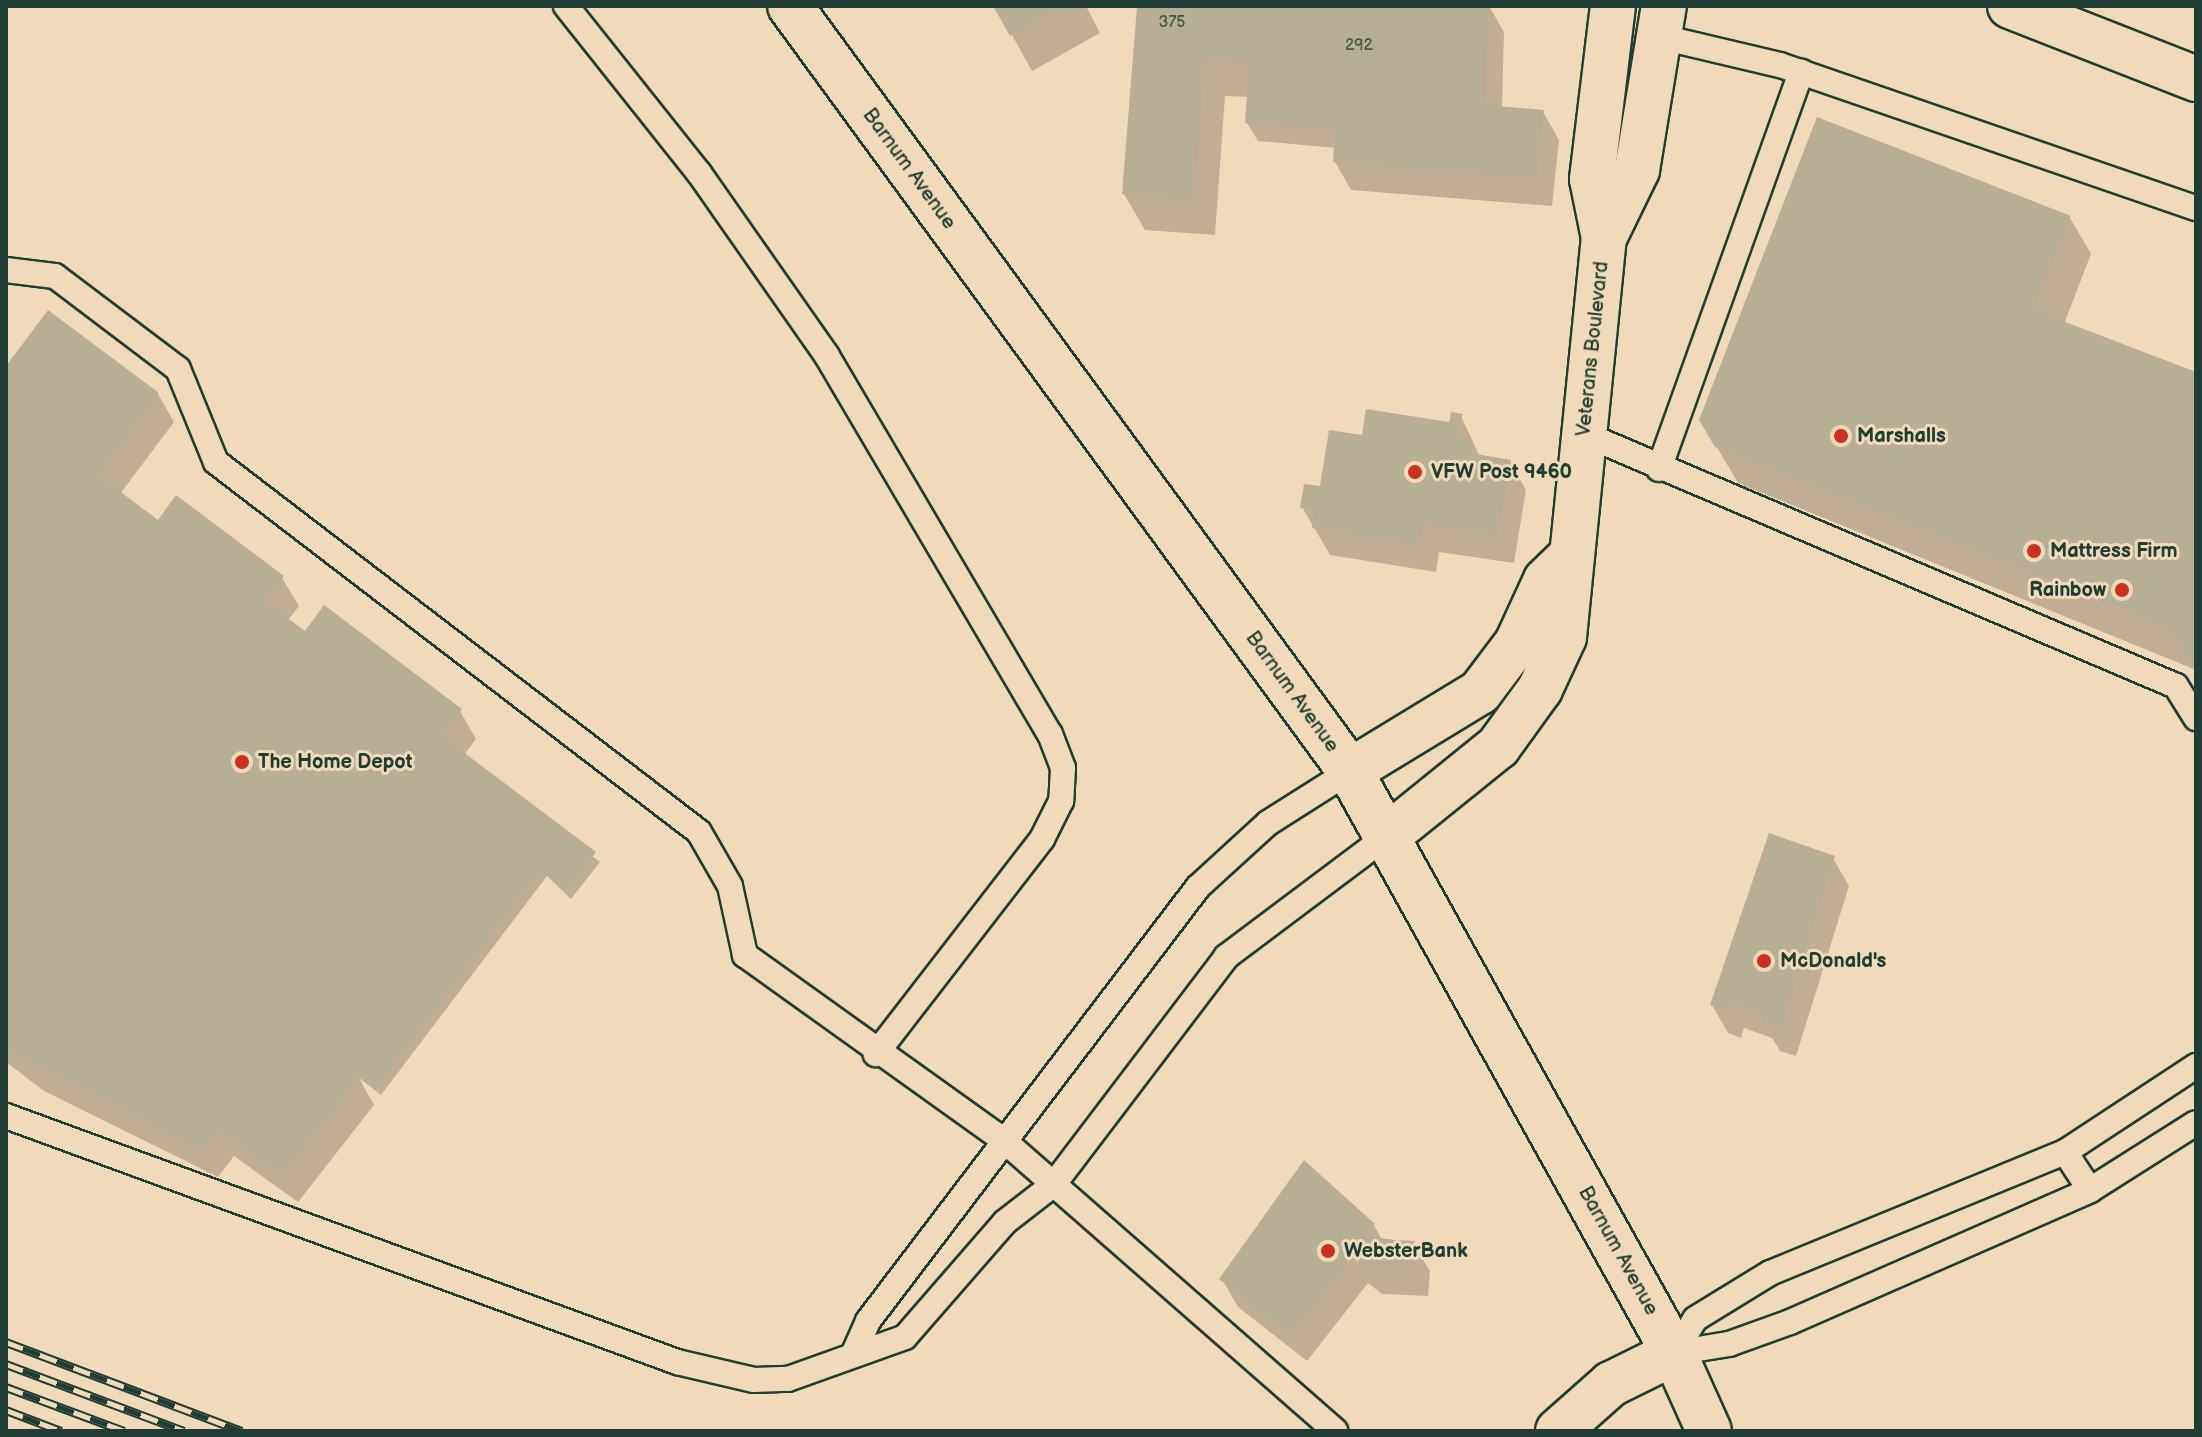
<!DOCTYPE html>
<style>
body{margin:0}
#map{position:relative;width:2202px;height:1437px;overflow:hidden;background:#f1dab9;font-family:"Balsamiq Sans",sans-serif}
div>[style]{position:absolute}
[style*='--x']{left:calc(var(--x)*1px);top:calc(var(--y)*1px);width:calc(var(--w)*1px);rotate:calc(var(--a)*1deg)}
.shadow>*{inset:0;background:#0003}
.building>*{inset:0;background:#b6af94}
.roads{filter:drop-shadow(2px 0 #1f3d34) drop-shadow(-2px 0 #1f3d34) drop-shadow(0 2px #1f3d34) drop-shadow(0 -2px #1f3d34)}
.lane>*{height:24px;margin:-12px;padding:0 12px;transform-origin:12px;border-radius:12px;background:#f1dab9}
.secondary>*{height:44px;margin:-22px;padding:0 22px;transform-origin:22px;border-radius:22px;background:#f1dab9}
.primary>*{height:44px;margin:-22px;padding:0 22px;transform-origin:22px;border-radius:22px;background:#f1dab9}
.highway>*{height:44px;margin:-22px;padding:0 22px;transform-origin:22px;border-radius:22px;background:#f1dab9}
.rail>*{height:9px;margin-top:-4.5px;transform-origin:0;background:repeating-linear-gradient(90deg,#f1dab9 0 18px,#1f3d34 0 36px);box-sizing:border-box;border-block:2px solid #1f3d34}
.dots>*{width:22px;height:22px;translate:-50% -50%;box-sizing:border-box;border:4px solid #f1dab9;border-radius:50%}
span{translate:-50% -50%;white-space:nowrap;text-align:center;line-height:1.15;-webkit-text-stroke:6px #f1dab9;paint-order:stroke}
.number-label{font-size:16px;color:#455a4c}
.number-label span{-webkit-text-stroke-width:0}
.street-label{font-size:20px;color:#1f3d34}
.poi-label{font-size:20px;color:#1f3d34;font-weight:700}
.left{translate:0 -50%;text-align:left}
.right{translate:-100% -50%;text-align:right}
.frame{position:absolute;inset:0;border:8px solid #1f3d34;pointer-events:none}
</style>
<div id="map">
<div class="shadow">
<div style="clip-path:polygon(996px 6px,1086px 6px,1100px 33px,1032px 71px)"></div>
<div style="clip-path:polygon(1139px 6px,1489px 6px,1504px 32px,1502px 108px,1543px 112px,1559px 140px,1552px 206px,1351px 190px,1335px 162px,1336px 148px,1258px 141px,1247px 123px,1249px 97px,1225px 96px,1215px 235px,1145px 230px,1124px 194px)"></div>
<div style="clip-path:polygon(2070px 218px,2091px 254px,2064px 324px,2196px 375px,2196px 670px,1738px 483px,1701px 420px)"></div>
<div style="clip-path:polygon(6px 370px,158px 394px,174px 422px,120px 494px,158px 523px,282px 578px,299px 606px,288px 620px,305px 633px,460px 711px,476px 739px,464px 755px,600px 862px,571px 899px,547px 876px,381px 1095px,359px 1078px,374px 1105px,298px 1202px,234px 1156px,218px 1177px,44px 1091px,6px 1062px)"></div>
<div style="clip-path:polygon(1461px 416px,1480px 457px,1510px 462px,1526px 490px,1514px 563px,1439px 552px,1436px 572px,1330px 555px,1302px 507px,1364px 438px,1451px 424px)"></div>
<div style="clip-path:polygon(1833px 858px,1849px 886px,1796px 1056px,1780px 1051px,1772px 1038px,1744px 1028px,1741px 1038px,1728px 1033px,1712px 1005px)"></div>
<div style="clip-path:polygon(1374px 1225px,1381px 1238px,1413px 1243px,1430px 1271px,1428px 1296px,1382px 1294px,1368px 1283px,1307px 1361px,1238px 1307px,1222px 1279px)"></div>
</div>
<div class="building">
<div style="clip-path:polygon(993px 6px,1063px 6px,1010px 36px)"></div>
<div style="clip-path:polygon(1137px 6px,1488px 6px,1486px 105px,1544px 110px,1537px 178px,1333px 162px,1335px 130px,1245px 123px,1249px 63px,1205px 60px,1195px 200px,1122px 194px)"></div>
<div style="clip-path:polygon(1817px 117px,2071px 216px,2034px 310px,2196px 372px,2196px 671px,2170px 629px,1715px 447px,1699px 420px)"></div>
<div style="clip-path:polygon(48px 310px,159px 393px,98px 475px,158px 520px,176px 495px,284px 576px,265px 601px,305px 631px,324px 605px,462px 709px,442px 736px,596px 852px,565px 891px,541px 869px,376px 1088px,360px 1076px,282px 1175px,218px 1129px,202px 1150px,6px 1048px,6px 366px)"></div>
<div style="clip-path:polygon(1366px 409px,1449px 422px,1451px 412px,1463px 414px,1456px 436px,1472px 439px,1470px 453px,1511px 460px,1498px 536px,1424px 525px,1420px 545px,1312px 528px,1314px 510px,1300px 508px,1304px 484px,1320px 486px,1329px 430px,1362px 435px)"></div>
<div style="clip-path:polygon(1769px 833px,1835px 856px,1781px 1030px,1761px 1023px,1765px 1014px,1729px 1001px,1725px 1011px,1710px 1005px)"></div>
<div style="clip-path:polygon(1304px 1160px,1375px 1224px,1368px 1234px,1375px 1239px,1415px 1241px,1413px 1268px,1365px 1267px,1352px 1257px,1291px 1335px,1219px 1279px)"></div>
</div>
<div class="roads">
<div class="lane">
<div style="--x:566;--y:6;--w:213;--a:51.5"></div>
<div style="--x:699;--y:173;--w:223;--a:55"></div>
<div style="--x:827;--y:356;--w:439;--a:59.5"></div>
<div style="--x:1050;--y:734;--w:36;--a:69"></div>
<div style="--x:1063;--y:768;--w:33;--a:93"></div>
<div style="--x:1061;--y:801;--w:42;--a:116.6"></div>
<div style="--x:1042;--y:839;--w:272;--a:127.7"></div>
<div style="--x:1657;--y:36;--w:126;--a:13.3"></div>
<div style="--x:1780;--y:65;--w:440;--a:19"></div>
<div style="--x:6;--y:270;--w:49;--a:7"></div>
<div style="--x:55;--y:276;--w:154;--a:37.1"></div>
<div style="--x:178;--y:369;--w:100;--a:67.8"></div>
<div style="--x:216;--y:462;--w:608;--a:37.45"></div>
<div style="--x:699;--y:832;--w:62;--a:60.1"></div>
<div style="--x:730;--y:886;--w:71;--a:77.7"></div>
<div style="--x:745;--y:955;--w:316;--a:35.6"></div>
<div style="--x:1002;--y:1139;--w:443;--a:41.2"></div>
<div style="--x:1584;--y:434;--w:643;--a:23.06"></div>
<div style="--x:2176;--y:686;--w:38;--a:58"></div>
<div style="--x:1659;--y:469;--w:422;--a:-70.3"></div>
<div style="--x:6;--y:1116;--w:715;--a:20.13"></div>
<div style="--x:677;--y:1362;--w:79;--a:13.2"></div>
<div style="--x:754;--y:1380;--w:34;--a:-2"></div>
<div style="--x:788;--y:1379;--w:124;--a:-19.7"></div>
<div style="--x:905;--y:1337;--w:152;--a:-49"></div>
<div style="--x:1005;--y:1222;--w:62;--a:-37.8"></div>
<div style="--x:1054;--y:1184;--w:285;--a:-52.8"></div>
<div style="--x:1226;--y:957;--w:205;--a:-36.9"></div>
<div style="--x:2065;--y:1152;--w:45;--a:56.7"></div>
<div style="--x:1674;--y:1353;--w:40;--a:-58"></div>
<div style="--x:1695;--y:1319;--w:88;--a:-31.5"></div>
<div style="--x:1770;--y:1273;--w:319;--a:-22.3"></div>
<div style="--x:2065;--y:1152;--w:157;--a:-33.3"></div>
<div style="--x:1674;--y:1353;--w:56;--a:-9.3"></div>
<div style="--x:1729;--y:1344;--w:65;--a:-19.8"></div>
<div style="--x:1790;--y:1322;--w:328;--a:-23.7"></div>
<div style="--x:2090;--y:1190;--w:125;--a:-32.3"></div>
<div style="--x:853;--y:1355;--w:37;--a:-66"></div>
<div style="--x:868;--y:1321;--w:545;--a:-52.75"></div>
<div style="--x:1198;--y:887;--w:95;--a:-42.4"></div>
<div style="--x:1268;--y:823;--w:97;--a:-32.4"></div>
</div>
<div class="secondary">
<div style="--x:1604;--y:238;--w:76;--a:-64.1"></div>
<div style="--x:1637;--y:170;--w:166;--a:-80.7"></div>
<div style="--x:1350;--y:771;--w:152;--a:-31.3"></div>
<div style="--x:1480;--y:692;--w:61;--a:-52.9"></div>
<div style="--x:1517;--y:643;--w:69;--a:-65.3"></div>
<div style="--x:1546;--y:580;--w:36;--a:-44"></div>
<div style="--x:1390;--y:834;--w:139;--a:-38.9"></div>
<div style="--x:1498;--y:747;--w:72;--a:-54.1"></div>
<div style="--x:1540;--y:689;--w:57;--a:-65.2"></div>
<div style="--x:1564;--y:637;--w:401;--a:-84.3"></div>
<div style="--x:1604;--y:238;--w:60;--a:-101.5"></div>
<div style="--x:1592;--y:179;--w:174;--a:-83.1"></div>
<div style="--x:1558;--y:1431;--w:71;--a:-41.6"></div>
<div style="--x:1611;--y:1384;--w:70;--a:-26.2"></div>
</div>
<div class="primary">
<div style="--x:790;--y:6;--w:948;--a:53.79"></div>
<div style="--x:1350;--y:771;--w:666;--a:60.9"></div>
<div style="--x:1674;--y:1353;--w:85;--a:65.8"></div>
</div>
<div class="highway">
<div style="--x:2010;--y:6;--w:200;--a:21.4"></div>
</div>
</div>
<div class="rail">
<div style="--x:6;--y:1342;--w:252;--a:20.7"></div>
<div style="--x:6;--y:1364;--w:190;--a:20.6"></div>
<div style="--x:6;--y:1387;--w:126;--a:20.4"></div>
<div style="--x:6;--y:1410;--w:59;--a:20.9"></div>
</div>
<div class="dots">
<div style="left:1841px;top:436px;background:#c8321e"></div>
<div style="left:1415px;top:472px;background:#c8321e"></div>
<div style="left:2034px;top:551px;background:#c8321e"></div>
<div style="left:2122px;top:590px;background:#c8321e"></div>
<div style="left:242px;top:762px;background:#c8321e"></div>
<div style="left:1764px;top:961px;background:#c8321e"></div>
<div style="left:1328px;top:1251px;background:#c8321e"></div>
</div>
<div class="number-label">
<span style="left:1172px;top:23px">375</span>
<span style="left:1359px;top:46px">292</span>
</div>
<div class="street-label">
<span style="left:909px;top:169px;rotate:54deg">Barnum Avenue</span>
<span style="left:1593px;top:349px;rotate:-84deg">Veterans Boulevard</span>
<span style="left:1292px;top:692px;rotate:54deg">Barnum Avenue</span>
<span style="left:1618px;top:1251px;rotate:61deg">Barnum Avenue</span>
</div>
<div class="poi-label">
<span class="left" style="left:1857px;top:436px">Marshalls</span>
<span class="left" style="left:1431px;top:472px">VFW Post 9460</span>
<span class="left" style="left:2050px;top:551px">Mattress Firm</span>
<span class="right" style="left:2106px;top:590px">Rainbow</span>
<span class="left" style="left:258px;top:762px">The Home Depot</span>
<span class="left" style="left:1780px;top:961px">McDonald's</span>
<span class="left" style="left:1344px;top:1251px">WebsterBank</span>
</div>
<div class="frame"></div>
</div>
